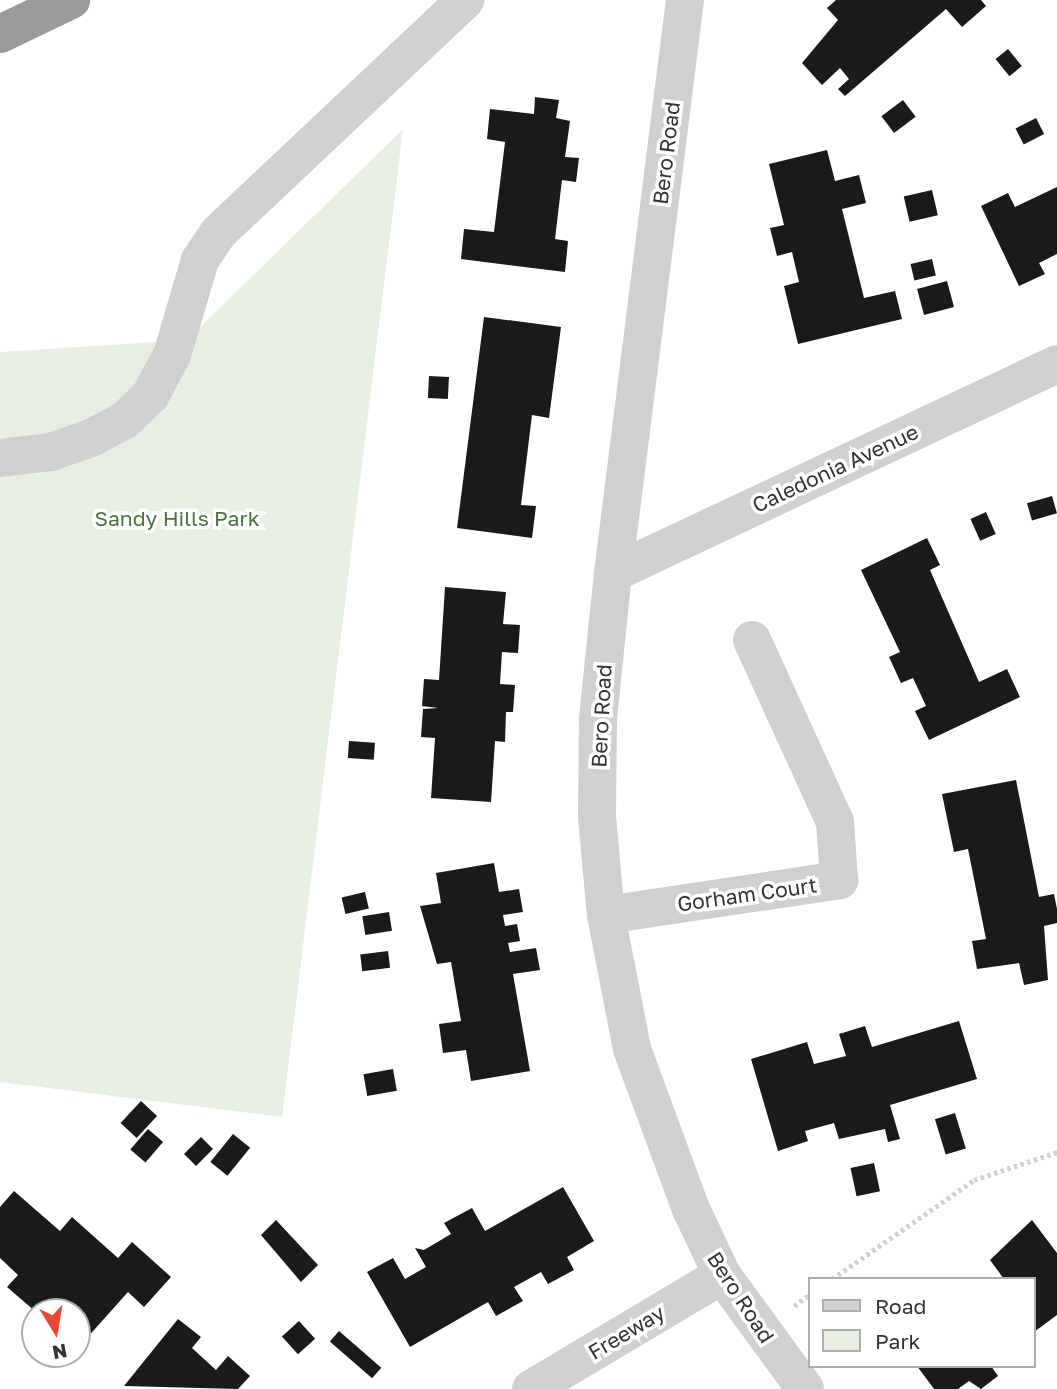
<!DOCTYPE html>
<style>
body{margin:0}
#map{position:relative;width:1057px;height:1389px;overflow:hidden;background:#fff;font-family:"Golos Text",sans-serif}
div>[style]{position:absolute}
[style*='--x']{left:calc(var(--x)*1px);top:calc(var(--y)*1px);width:calc(var(--w)*1px);rotate:calc(var(--a)*1deg)}
.green>*{inset:0;background:#e6efe1}
.building>*{inset:0;background:#1a1a1a;transform-origin:0 0}
.path>*{height:4.5px;margin-top:-2.25px;transform-origin:0;background:repeating-linear-gradient(90deg,#d0d0d0 0 3.5px,transparent 0 7px)}
.minor>*{height:38px;margin:-19px;padding:0 19px;transform-origin:19px;border-radius:19px;background:#d0d0d0}
.highway>*{height:38px;margin:-19px;padding:0 19px;transform-origin:19px;border-radius:19px;background:#9a9a9a}
span{translate:-50% -50%;white-space:nowrap;text-align:center;line-height:1.15;-webkit-text-stroke:7px #fff;paint-order:stroke}
.street-label{font-size:21px;color:#333}
.park-label{font-size:21px;color:#4c713d}
.legend{position:absolute;left:808px;top:1277px;width:228px;height:91px;box-sizing:border-box;background:#fff;border:2px solid #adadad;margin:0;padding:9px 12px;list-style:none;font-size:21px;color:#333}
.legend li{display:flex;align-items:center;gap:14px;height:35px}
.legend b{width:35px;border:2px solid #adadad}
.north{position:absolute;left:21px;top:1298px;width:70px;height:70px;box-sizing:border-box;background:#fff;border:2px solid #adadad;border-radius:50%;rotate:169deg;font-size:19px;font-weight:700;line-height:28px;text-align:center;color:#333}
.north::after{content:'';display:block;margin:auto;width:24px;height:32px;background:#ec4632;clip-path:polygon(50% 0,100% 100%,50% 72%,0 100%)}
</style>
<div id="map">
<div class="green">
<div style="clip-path:polygon(403px 129px,282px 1117px,0 1082px,0 352px,187px 340px)"></div>
</div>
<div class="building">
<div style="clip-path:polygon(836px 0,981px 0,986px 6px,962px 27px,946px 9px,845px 96px,838px 89px,849px 79px,840px 68px,822px 85px,802px 63px,838px 20px,827px 8px)"></div>
<div style="left:1008px;top:49px;width:22px;height:16px;rotate:51deg"></div>
<div style="clip-path:polygon(535px 97px,559px 100px,556px 118px,570px 121px,565px 157px,579px 158px,576px 182px,562px 180px,555px 239px,568px 241px,565px 272px,461px 259px,464px 229px,494px 232px,505px 142px,487px 139px,490px 109px,534px 114px)"></div>
<div style="left:903px;top:100px;width:21px;height:27px;rotate:53deg"></div>
<div style="left:1036px;top:118px;width:18px;height:23px;rotate:63deg"></div>
<div style="clip-path:polygon(827px 150px,835px 181px,859px 175px,866px 203px,842px 209px,864px 298px,895px 291px,902px 319px,798px 344px,784px 286px,799px 282px,792px 252px,777px 256px,770px 228px,784px 225px,769px 164px)"></div>
<div style="clip-path:polygon(1057px 187px,1057px 254px,1039px 263px,1045px 274px,1019px 286px,981px 206px,1008px 193px,1015px 207px)"></div>
<div style="left:932px;top:190px;width:26px;height:29px;rotate:77deg"></div>
<div style="left:932px;top:259px;width:17px;height:22px;rotate:77deg"></div>
<div style="left:947px;top:281px;width:27px;height:31px;rotate:75deg"></div>
<div style="clip-path:polygon(484px 317px,561px 327px,549px 418px,532px 415px,521px 505px,536px 506px,532px 538px,457px 528px)"></div>
<div style="left:429px;top:376px;width:20px;height:22px;rotate:3deg"></div>
<div style="left:1052px;top:496px;width:18px;height:26px;rotate:74deg"></div>
<div style="left:986px;top:512px;width:24px;height:17px;rotate:66deg"></div>
<div style="clip-path:polygon(927px 538px,940px 565px,930px 570px,979px 682px,1007px 669px,1020px 697px,929px 740px,915px 711px,926px 706px,913px 678px,901px 683px,889px 657px,900px 652px,861px 570px)"></div>
<div style="clip-path:polygon(445px 587px,506px 592px,503px 624px,520px 625px,518px 653px,502px 652px,500px 684px,515px 685px,513px 712px,506px 712px,505px 742px,495px 741px,491px 802px,431px 798px,435px 738px,421px 737px,423px 709px,438px 708px,422px 706px,424px 679px,439px 680px)"></div>
<div style="left:349px;top:741px;width:26px;height:17px;rotate:4deg"></div>
<div style="clip-path:polygon(1016px 780px,1039px 897px,1054px 894px,1057px 909px,1057px 923px,1044px 926px,1048px 980px,1024px 985px,1019px 963px,977px 969px,972px 941px,986px 939px,968px 849px,954px 852px,942px 794px)"></div>
<div style="clip-path:polygon(494px 863px,499px 892px,519px 889px,523px 912px,503px 915px,505px 926px,517px 924px,520px 941px,508px 943px,510px 952px,536px 948px,540px 970px,513px 974px,530px 1071px,471px 1081px,466px 1050px,443px 1053px,439px 1024px,461px 1021px,451px 962px,437px 964px,420px 906px,441px 903px,436px 873px)"></div>
<div style="left:365px;top:892px;width:17px;height:24px;rotate:77deg"></div>
<div style="left:389px;top:912px;width:19px;height:27px;rotate:81deg"></div>
<div style="left:388px;top:951px;width:17px;height:28px;rotate:83deg"></div>
<div style="clip-path:polygon(959px 1021px,977px 1079px,890px 1105px,900px 1139px,888px 1142px,885px 1129px,839px 1139px,834px 1123px,805px 1131px,808px 1141px,778px 1151px,751px 1059px,807px 1042px,814px 1064px,846px 1056px,839px 1034px,865px 1026px,872px 1047px)"></div>
<div style="left:393px;top:1069px;width:22px;height:30px;rotate:80deg"></div>
<div style="left:141px;top:1101px;width:22px;height:30px;rotate:43deg"></div>
<div style="left:955px;top:1113px;width:37px;height:21px;rotate:73deg"></div>
<div style="left:148px;top:1129px;width:20px;height:27px;rotate:41deg"></div>
<div style="left:233px;top:1134px;width:22px;height:36px;rotate:39deg"></div>
<div style="left:201px;top:1137px;width:17px;height:24px;rotate:45deg"></div>
<div style="left:874px;top:1163px;width:29px;height:24px;rotate:78deg"></div>
<div style="clip-path:polygon(563px 1187px,594px 1241px,567px 1257px,574px 1270px,548px 1284px,541px 1272px,514px 1287px,523px 1301px,496px 1316px,488px 1302px,410px 1347px,367px 1272px,393px 1258px,405px 1279px,426px 1267px,415px 1248px,424px 1250px,451px 1234px,444px 1223px,472px 1208px,485px 1231px)"></div>
<div style="clip-path:polygon(14px 1191px,60px 1231px,72px 1217px,118px 1258px,132px 1242px,171px 1277px,144px 1307px,128px 1292px,77px 1349px,77px 1312px,36px 1312px,7px 1287px,18px 1275px,0 1258px,0 1207px)"></div>
<div style="clip-path:polygon(276px 1220px,318px 1265px,301px 1282px,261px 1235px)"></div>
<div style="clip-path:polygon(1032px 1220px,1057px 1253px,1057px 1315px,1034px 1332px,1034px 1279px,1004px 1279px,990px 1260px)"></div>
<div style="clip-path:polygon(178px 1319px,201px 1337px,192px 1348px,216px 1370px,228px 1356px,250px 1376px,238px 1389px,124px 1386px)"></div>
<div style="left:299px;top:1321px;width:24px;height:23px;rotate:48deg"></div>
<div style="left:339px;top:1331px;width:56px;height:14px;rotate:41deg"></div>
<div style="clip-path:polygon(917px 1366px,991px 1366px,998px 1376px,981px 1389px,969px 1381px,958px 1389px,934px 1389px)"></div>
</div>
<div class="path">
<div style="--x:832;--y:1279;--w:173;--a:-34.9"></div>
<div style="--x:974;--y:1180;--w:88;--a:-18.6"></div>
<div style="--x:794;--y:1306;--w:20;--a:-37"></div>
</div>
<div class="minor">
<div style="--x:685;--y:0;--w:578;--a:97.16"></div>
<div style="--x:613;--y:573;--w:147;--a:95.9"></div>
<div style="--x:598;--y:719;--w:98;--a:90.6"></div>
<div style="--x:597;--y:817;--w:98;--a:84.8"></div>
<div style="--x:606;--y:915;--w:136;--a:79"></div>
<div style="--x:632;--y:1049;--w:171;--a:69.8"></div>
<div style="--x:691;--y:1209;--w:73;--a:64.8"></div>
<div style="--x:722;--y:1275;--w:141;--a:53.9"></div>
<div style="--x:0;--y:458;--w:51;--a:-6.7"></div>
<div style="--x:51;--y:452;--w:42;--a:-19.3"></div>
<div style="--x:91;--y:438;--w:38;--a:-28"></div>
<div style="--x:125;--y:420;--w:35;--a:-44"></div>
<div style="--x:150;--y:396;--w:47;--a:-61.8"></div>
<div style="--x:172;--y:355;--w:99;--a:-73.6"></div>
<div style="--x:200;--y:260;--w:32;--a:-56"></div>
<div style="--x:218;--y:233;--w:340;--a:-43.3"></div>
<div style="--x:613;--y:573;--w:491;--a:-25.2"></div>
<div style="--x:606;--y:915;--w:236;--a:-8.5"></div>
<div style="--x:839;--y:880;--w:58;--a:-93.9"></div>
<div style="--x:835;--y:822;--w:200;--a:-114.5"></div>
<div style="--x:531;--y:1389;--w:222;--a:-30.8"></div>
</div>
<div class="highway">
<div style="--x:0;--y:34;--w:79;--a:-25.6"></div>
</div>
<div class="street-label">
<span style="left:666px;top:153px;rotate:-83deg">Bero Road</span>
<span style="left:835px;top:468px;rotate:-25deg">Caledonia Avenue</span>
<span style="left:601px;top:716px;rotate:-87deg">Bero Road</span>
<span style="left:747px;top:894px;rotate:-8deg">Gorham Court</span>
<span style="left:741px;top:1297px;rotate:57deg">Bero Road</span>
<span style="left:626px;top:1332px;rotate:-31deg">Freeway</span>
</div>
<div class="park-label">
<span style="left:177px;top:518px">Sandy Hills Park</span>
</div>
<ul class="legend">
<li><b style="height:9px;background:#d0d0d0"></b>Road</li>
<li><b style="height:19px;background:#e6efe1"></b>Park</li>
</ul>
<div class="north">N</div>
</div>
